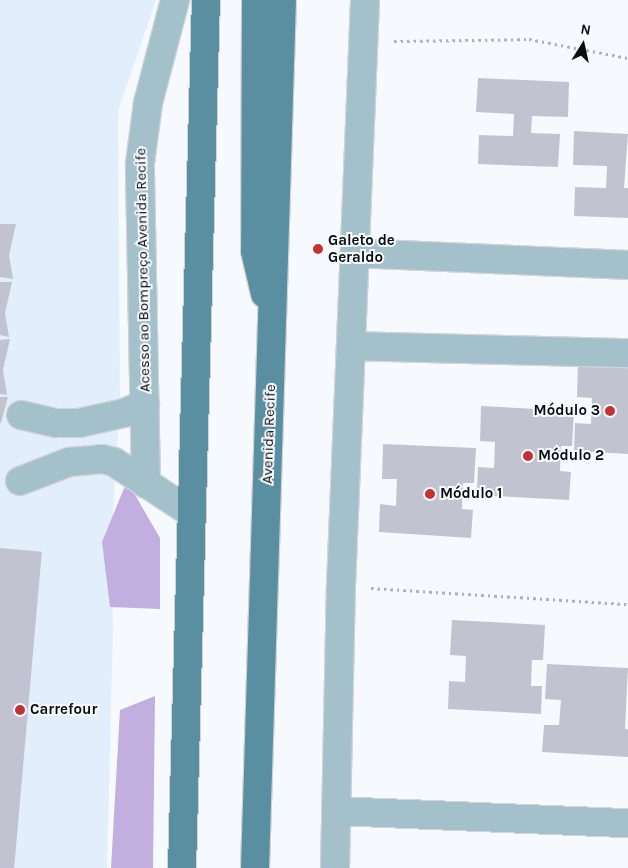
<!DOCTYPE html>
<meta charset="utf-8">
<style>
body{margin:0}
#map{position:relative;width:628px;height:868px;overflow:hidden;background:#f6fafe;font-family:Karla,sans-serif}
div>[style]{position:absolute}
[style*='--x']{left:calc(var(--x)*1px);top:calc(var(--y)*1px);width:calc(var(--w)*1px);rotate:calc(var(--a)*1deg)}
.built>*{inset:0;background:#e2eefb}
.forest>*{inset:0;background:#c3aee0}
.building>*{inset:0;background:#c1c4d0;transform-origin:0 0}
.path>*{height:3px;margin-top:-1.5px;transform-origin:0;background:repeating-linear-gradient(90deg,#adb1b4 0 2.5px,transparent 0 6.5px)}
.roads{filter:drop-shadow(1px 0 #d0d4d8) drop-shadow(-1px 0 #d0d4d8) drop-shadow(0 1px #d0d4d8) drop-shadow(0 -1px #d0d4d8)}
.minor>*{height:28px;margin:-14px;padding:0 14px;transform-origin:14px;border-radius:14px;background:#a4c0ca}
.major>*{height:28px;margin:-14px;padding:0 14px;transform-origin:14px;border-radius:14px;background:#5a8ea1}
.dots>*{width:14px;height:14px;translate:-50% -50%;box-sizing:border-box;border:2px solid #f6fafe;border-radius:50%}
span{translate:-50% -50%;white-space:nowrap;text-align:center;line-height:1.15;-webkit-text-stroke:4px #f6fafe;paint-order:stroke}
.poi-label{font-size:15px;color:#090c0f;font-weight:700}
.left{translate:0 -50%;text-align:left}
.right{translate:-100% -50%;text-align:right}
.street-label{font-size:15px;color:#090c0f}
.north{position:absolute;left:558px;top:20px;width:50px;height:50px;-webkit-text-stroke:4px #f6fafe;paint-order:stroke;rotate:10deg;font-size:14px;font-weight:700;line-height:20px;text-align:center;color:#090c0f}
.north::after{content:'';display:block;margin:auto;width:18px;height:22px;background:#090c0f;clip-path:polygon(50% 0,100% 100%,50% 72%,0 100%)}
</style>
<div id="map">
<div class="built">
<div style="clip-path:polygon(0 0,156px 0,118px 111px,120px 403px,110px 557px,113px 626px,107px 868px,0 868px)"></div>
</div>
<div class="forest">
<div style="clip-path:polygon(127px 481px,160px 538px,160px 609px,110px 607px,102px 542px)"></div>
<div style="clip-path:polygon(155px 696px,153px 868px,111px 868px,120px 710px)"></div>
</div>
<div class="building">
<div style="clip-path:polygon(478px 78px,569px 82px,568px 117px,532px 116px,531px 133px,560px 134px,558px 167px,478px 164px,479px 135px,513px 136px,514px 114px,476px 112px)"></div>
<div style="clip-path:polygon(574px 131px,628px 134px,624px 188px,628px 188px,628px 218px,574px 216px,575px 187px,606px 188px,607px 166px,573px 165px)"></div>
<div style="clip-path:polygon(0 224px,16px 224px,9px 255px,13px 279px,0 277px)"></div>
<div style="clip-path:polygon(0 282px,12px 282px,5px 313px,9px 337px,0 335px)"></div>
<div style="clip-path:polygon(10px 339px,3px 370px,7px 395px,0 394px,0 340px)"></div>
<div style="clip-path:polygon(578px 363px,628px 365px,628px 454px,574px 451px,575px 423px,591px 424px,592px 398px,577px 397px)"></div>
<div style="clip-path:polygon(0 397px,8px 397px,1px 423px,0 423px)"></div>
<div style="clip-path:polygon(481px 406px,574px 411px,572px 446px,561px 446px,560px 471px,571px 472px,569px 500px,477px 495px,478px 467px,494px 468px,495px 442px,480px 441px)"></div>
<div style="clip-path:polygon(383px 444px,476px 448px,474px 483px,463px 483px,462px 509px,473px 510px,471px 538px,379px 532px,380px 504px,396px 506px,397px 479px,382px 479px)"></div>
<div style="left:0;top:548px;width:42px;height:320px;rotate:5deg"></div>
<div style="clip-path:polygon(452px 620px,545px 625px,543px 660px,532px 660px,531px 686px,542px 686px,541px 714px,448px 709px,449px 681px,465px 682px,466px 656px,450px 655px)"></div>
<div style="clip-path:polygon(547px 664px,628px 668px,625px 729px,628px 729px,628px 757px,542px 752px,544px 725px,559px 725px,561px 700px,545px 699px)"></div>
</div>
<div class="path">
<div style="--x:394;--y:41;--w:135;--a:-0.8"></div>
<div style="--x:529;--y:39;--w:101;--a:10.9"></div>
<div style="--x:371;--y:588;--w:257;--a:3.6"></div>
</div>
<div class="roads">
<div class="minor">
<div style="--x:356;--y:253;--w:272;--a:2.5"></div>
<div style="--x:353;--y:346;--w:275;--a:1.5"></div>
<div style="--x:21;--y:415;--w:36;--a:13"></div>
<div style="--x:56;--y:423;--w:23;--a:0"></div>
<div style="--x:79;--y:423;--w:46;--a:-12.5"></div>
<div style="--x:124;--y:413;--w:23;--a:-23"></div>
<div style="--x:20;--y:481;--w:53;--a:-21.2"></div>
<div style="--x:69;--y:462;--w:33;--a:-5"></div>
<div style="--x:102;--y:459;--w:12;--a:14"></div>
<div style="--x:114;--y:462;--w:91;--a:33.3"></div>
<div style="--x:146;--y:484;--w:321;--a:-91.1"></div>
<div style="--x:140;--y:163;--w:61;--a:-82.4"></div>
<div style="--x:148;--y:103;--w:106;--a:-75.3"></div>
<div style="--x:336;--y:811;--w:292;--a:2.4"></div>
<div style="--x:335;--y:868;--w:282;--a:-88.8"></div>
<div style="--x:341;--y:586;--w:586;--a:-87.65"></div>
</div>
<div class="major">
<div style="--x:256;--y:0;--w:251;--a:90.2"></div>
<div style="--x:255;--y:251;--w:44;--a:76.9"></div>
<div style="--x:182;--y:868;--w:868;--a:-88.42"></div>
<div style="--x:255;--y:868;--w:868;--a:-88.22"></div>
</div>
</div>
<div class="dots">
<div style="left:318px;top:249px;background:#c23336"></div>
<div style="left:610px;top:411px;background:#c23336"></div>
<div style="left:528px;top:456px;background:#c23336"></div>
<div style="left:430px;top:494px;background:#c23336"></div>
<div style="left:20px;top:710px;background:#c23336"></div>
</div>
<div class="poi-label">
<span class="left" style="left:328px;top:249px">Galeto de<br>Geraldo</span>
<span class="right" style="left:600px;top:411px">Módulo 3</span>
<span class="left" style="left:538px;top:456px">Módulo 2</span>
<span class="left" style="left:440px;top:494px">Módulo 1</span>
<span class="left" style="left:30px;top:710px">Carrefour</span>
</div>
<div class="street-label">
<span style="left:143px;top:270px;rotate:-91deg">Acesso ao Bompreço Avenida Recife</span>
<span style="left:269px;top:434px;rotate:-88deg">Avenida Recife</span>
</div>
<div class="north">N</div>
</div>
